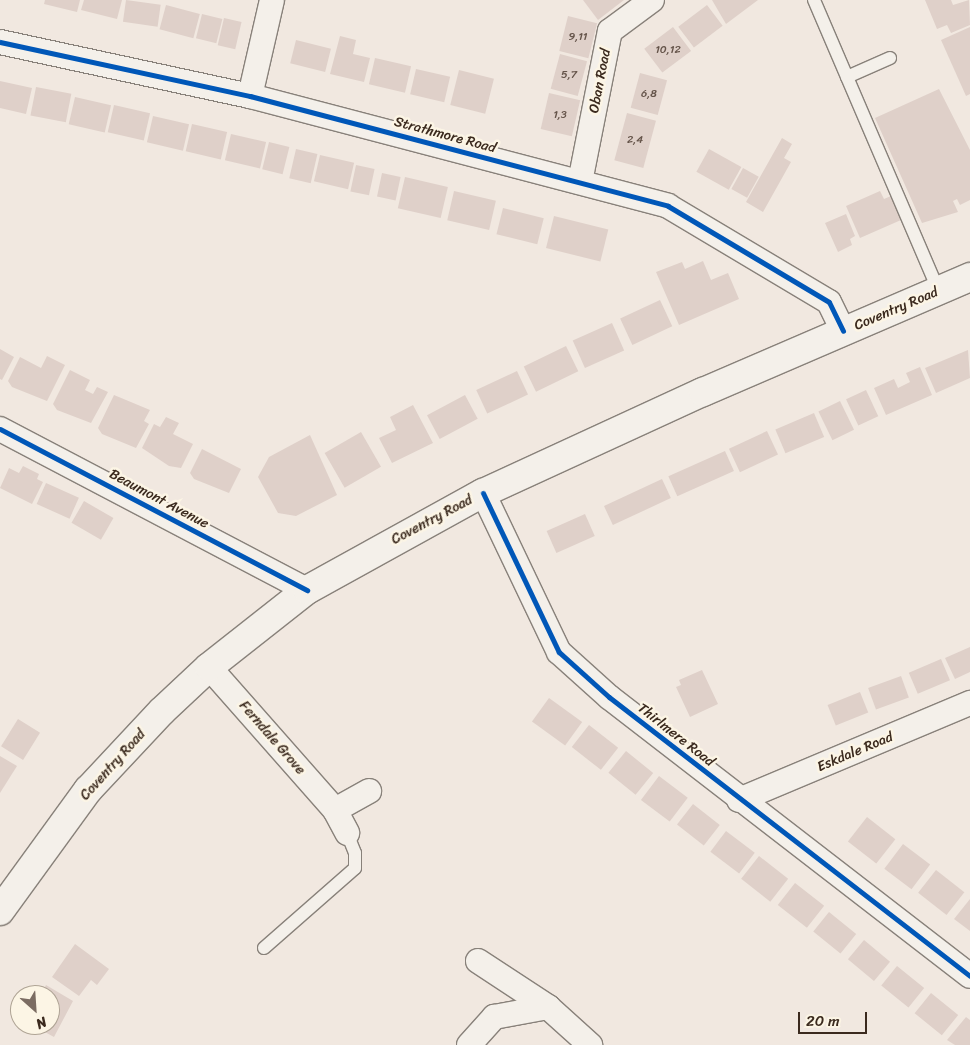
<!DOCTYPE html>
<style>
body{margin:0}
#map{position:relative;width:970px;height:1045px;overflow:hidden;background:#f1e8e0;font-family:Sriracha,sans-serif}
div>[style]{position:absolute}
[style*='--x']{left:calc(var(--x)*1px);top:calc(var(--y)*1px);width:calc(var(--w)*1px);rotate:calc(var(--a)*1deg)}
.building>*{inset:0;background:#dfd0c9;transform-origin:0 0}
.roads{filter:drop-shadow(1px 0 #88817a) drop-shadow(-1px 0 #88817a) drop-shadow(0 1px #88817a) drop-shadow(0 -1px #88817a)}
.service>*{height:12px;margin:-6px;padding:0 6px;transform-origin:6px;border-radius:6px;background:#f4f0ea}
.minor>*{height:24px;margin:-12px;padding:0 12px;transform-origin:12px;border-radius:12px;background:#f4f0ea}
.secondary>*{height:28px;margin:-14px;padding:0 14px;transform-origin:14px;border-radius:14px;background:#f4f0ea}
.cycleway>*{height:5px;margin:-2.5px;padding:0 2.5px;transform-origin:2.5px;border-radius:2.5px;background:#0057b8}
span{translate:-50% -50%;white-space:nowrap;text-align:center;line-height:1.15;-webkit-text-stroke:5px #fcf5e5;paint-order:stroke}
.number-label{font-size:11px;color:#65544a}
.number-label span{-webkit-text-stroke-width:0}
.street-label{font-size:14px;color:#3b2a1e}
.north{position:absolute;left:10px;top:985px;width:50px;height:50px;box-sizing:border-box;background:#fcf5e5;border:1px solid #afa495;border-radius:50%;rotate:154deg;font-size:14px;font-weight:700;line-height:20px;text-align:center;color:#3b2a1e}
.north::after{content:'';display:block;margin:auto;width:18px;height:22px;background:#7b6c62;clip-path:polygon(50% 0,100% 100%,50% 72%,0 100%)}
.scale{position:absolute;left:798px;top:1012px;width:69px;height:22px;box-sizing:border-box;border:2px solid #3b2a1e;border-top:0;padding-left:6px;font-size:15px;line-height:18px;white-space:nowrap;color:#3b2a1e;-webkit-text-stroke:4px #fcf5e5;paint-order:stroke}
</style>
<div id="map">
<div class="building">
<div style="clip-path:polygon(45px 0,80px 0,77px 12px,44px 4px)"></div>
<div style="clip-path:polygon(84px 0,122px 0,117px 19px,81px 10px)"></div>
<div style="left:126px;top:0;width:35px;height:22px;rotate:8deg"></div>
<div style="clip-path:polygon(583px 0,624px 0,598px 20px)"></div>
<div style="clip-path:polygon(712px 0,758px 0,726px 24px)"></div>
<div style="clip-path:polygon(925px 0,951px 0,953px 5px,969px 0,970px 25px,951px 33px,947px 25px,937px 29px)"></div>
<div style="left:166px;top:5px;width:35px;height:25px;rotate:15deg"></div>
<div style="left:707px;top:5px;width:26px;height:36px;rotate:53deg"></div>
<div style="left:202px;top:14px;width:21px;height:25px;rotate:14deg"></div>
<div style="left:568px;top:16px;width:30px;height:36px;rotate:14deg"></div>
<div style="left:224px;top:18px;width:18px;height:28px;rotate:13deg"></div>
<div style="left:673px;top:27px;width:30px;height:36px;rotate:53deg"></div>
<div style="clip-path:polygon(970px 27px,970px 94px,966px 96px,941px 40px)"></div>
<div style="clip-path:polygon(340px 36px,356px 40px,353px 54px,370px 58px,364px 82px,330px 74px)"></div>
<div style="left:296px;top:40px;width:36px;height:24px;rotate:14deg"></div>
<div style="left:560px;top:54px;width:28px;height:36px;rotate:15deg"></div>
<div style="left:375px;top:58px;width:37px;height:27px;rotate:13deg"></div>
<div style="left:416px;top:69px;width:35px;height:26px;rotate:13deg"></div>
<div style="left:459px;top:70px;width:36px;height:36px;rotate:14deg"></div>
<div style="left:640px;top:73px;width:28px;height:36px;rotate:15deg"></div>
<div style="clip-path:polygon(0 81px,32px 88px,26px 114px,0 108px)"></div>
<div style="left:36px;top:87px;width:36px;height:29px;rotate:11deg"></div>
<div style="clip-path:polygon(939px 89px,970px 150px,970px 200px,960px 205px,957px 199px,953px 201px,958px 212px,922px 223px,875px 118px)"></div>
<div style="left:549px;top:93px;width:32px;height:37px;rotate:13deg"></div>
<div style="left:75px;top:97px;width:37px;height:28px;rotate:13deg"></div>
<div style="left:114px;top:105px;width:37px;height:28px;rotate:13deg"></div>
<div style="left:627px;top:113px;width:30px;height:49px;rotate:15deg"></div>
<div style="left:153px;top:116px;width:37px;height:27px;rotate:13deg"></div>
<div style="left:192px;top:124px;width:36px;height:28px;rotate:13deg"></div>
<div style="left:231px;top:134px;width:36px;height:27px;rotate:13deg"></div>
<div style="clip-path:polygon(782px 138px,792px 144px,784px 158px,791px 162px,763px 212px,746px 202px)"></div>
<div style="left:269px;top:142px;width:21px;height:28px;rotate:14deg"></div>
<div style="left:296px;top:149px;width:22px;height:30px;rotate:13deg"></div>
<div style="left:709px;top:149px;width:37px;height:26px;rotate:29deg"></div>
<div style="left:320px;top:155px;width:35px;height:27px;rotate:13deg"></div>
<div style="left:356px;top:165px;width:19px;height:27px;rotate:12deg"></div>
<div style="left:743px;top:168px;width:18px;height:24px;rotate:29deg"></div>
<div style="left:382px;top:173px;width:19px;height:24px;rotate:12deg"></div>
<div style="left:405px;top:177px;width:44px;height:32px;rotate:13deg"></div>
<div style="left:454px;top:191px;width:43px;height:30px;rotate:13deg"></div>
<div style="clip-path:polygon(880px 191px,884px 199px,891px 196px,901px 220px,860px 238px,846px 206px)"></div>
<div style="left:503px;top:208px;width:42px;height:27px;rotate:14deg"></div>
<div style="clip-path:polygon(846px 214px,855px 236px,850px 239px,852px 245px,838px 252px,825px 223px)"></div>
<div style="left:554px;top:216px;width:56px;height:33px;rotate:14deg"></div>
<div style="clip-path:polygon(703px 261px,711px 280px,728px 273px,739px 299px,679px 325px,656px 272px,682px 262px,685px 269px)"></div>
<div style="left:660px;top:300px;width:29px;height:44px;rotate:65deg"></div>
<div style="left:612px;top:323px;width:30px;height:43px;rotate:66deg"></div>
<div style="left:566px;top:346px;width:28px;height:47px;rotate:64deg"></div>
<div style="clip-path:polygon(0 349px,14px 357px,2px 380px,0 379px)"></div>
<div style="clip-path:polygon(968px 350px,970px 378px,936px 393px,925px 368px)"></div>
<div style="clip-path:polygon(47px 356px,65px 365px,47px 401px,12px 387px,8px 381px,20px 357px,41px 368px)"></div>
<div style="clip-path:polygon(920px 367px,932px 395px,886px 415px,874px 388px,894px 379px,898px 388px,910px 382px,906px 373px)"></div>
<div style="clip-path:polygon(70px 370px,90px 380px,85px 390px,93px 394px,97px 387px,108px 392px,91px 423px,57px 410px,53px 404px)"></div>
<div style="left:517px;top:371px;width:26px;height:45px;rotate:65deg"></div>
<div style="left:866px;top:390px;width:29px;height:22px;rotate:65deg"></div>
<div style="clip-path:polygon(114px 395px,150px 410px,144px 421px,149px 424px,136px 448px,102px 434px,98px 428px)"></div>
<div style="left:465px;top:395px;width:27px;height:43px;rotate:62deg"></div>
<div style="left:840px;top:401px;width:32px;height:24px;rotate:64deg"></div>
<div style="clip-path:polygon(413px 405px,433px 443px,392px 463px,379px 438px,396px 430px,390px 417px)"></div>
<div style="left:814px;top:413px;width:26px;height:42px;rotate:67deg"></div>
<div style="clip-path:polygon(166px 417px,179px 423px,173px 434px,193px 444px,181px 468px,169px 466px,142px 448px,154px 424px,160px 427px)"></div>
<div style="left:767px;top:431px;width:26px;height:42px;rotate:65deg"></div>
<div style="left:361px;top:432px;width:40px;height:42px;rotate:60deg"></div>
<div style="clip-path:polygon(310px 435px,337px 495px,296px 516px,278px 513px,258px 477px,269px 457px)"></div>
<div style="clip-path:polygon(202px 449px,241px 469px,229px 493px,194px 479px,190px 473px)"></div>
<div style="left:725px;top:451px;width:22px;height:62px;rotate:66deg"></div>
<div style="clip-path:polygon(23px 466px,39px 474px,37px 479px,43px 482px,32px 504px,0 488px,9px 468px,19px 473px)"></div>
<div style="left:662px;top:479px;width:21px;height:64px;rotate:65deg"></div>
<div style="left:46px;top:483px;width:36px;height:23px;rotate:24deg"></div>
<div style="left:84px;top:501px;width:34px;height:25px;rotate:30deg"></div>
<div style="left:585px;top:514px;width:24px;height:42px;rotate:66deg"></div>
<div style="clip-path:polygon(970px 647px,970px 672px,955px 679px,945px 658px)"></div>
<div style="left:941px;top:659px;width:23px;height:35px;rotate:67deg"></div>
<div style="clip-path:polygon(702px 670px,718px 704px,690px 717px,676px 687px,681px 685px,679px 680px)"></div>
<div style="left:901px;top:676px;width:23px;height:35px;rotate:70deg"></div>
<div style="left:860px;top:692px;width:22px;height:35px;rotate:68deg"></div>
<div style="left:549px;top:698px;width:41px;height:29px;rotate:36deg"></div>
<div style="left:18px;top:719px;width:26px;height:32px;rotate:32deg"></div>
<div style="left:589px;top:725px;width:37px;height:28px;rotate:38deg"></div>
<div style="left:626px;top:751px;width:35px;height:28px;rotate:39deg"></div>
<div style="clip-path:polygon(0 756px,17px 766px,0 793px)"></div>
<div style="left:659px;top:776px;width:36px;height:30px;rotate:37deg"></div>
<div style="left:693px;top:804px;width:34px;height:26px;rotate:38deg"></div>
<div style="left:867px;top:817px;width:36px;height:31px;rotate:38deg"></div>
<div style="left:726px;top:831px;width:36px;height:26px;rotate:37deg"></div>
<div style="left:903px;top:844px;width:34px;height:31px;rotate:37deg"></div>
<div style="left:759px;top:856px;width:37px;height:29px;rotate:38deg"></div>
<div style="left:936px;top:870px;width:36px;height:29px;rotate:38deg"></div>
<div style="left:795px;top:883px;width:37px;height:28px;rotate:38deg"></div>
<div style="clip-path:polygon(970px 899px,970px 931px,954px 919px)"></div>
<div style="left:829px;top:912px;width:35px;height:25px;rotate:39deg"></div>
<div style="left:864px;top:940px;width:34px;height:25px;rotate:40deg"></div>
<div style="clip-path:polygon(75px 944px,109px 969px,97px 985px,91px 980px,79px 996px,52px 977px)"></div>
<div style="left:897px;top:966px;width:35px;height:25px;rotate:39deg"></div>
<div style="clip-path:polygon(46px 985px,73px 1001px,54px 1037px,32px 1025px,50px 1025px,50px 995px,41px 995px)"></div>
<div style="left:931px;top:993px;width:35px;height:26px;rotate:39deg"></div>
<div style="clip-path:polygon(966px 1017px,970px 1020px,970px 1045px,955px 1045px,947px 1040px)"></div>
</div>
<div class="roads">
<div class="service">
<div style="--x:814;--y:0;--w:317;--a:66.8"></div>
<div style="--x:847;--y:77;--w:47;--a:-23.8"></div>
<div style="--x:264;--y:948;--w:121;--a:-41.3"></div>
<div style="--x:355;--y:868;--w:15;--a:-90"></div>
<div style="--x:355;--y:853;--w:22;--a:-112"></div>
</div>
<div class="minor">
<div style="--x:0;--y:42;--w:256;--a:12.2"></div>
<div style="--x:250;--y:96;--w:432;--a:14.7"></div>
<div style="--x:668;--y:206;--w:187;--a:30.8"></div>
<div style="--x:829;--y:302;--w:32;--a:64"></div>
<div style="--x:250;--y:96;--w:98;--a:-77.1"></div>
<div style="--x:580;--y:182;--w:154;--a:-78.8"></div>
<div style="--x:610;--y:31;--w:52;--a:-36.4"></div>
<div style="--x:0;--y:429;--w:347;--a:27.7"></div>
<div style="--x:483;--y:493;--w:176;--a:64.5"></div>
<div style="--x:559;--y:652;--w:67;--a:42"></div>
<div style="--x:609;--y:697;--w:456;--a:37.7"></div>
<div style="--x:209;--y:667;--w:191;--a:48.6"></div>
<div style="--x:335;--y:810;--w:26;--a:62"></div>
<div style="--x:739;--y:800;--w:251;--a:-22.8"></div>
<div style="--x:335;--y:810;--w:39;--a:-29"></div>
<div style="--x:478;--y:961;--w:84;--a:33.3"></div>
<div style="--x:469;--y:1045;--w:38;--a:-48"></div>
<div style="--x:494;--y:1017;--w:55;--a:-10.5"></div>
<div style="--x:548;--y:1007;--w:57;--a:42.1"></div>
</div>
<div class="secondary">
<div style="--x:0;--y:911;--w:150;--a:-54"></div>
<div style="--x:88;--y:790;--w:108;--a:-46.9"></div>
<div style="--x:162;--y:711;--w:64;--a:-43.1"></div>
<div style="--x:209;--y:667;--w:125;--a:-38.2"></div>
<div style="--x:307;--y:590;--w:201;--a:-28.9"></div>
<div style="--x:483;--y:493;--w:242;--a:-24.7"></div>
<div style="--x:703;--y:392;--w:291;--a:-23.3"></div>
</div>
</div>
<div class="cycleway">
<div style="--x:0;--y:42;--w:256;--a:12.2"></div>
<div style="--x:250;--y:96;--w:432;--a:14.7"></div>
<div style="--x:668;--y:206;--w:187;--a:30.8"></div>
<div style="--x:829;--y:302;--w:32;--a:64"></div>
<div style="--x:0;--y:429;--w:347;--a:27.7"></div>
<div style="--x:483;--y:493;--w:176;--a:64.5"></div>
<div style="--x:559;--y:652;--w:67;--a:42"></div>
<div style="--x:609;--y:697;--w:456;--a:37.7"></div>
</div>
<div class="number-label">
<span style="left:578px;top:37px">9,11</span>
<span style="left:668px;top:50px">10,12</span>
<span style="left:569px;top:75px">5,7</span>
<span style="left:649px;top:94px">6,8</span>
<span style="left:560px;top:115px">1,3</span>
<span style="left:635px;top:140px">2,4</span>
</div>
<div class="street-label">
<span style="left:600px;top:81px;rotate:-79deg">Oban Road</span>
<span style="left:445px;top:135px;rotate:15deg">Strathmore Road</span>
<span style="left:896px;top:309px;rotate:-23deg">Coventry Road</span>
<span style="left:159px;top:499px;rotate:28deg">Beaumont Avenue</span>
<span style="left:432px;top:520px;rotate:-28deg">Coventry Road</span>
<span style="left:676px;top:735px;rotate:38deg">Thirlmere Road</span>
<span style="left:272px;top:738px;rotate:49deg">Ferndale Grove</span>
<span style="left:855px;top:752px;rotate:-23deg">Eskdale Road</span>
<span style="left:113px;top:765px;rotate:-48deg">Coventry Road</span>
</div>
<div class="north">N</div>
<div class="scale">20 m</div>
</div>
